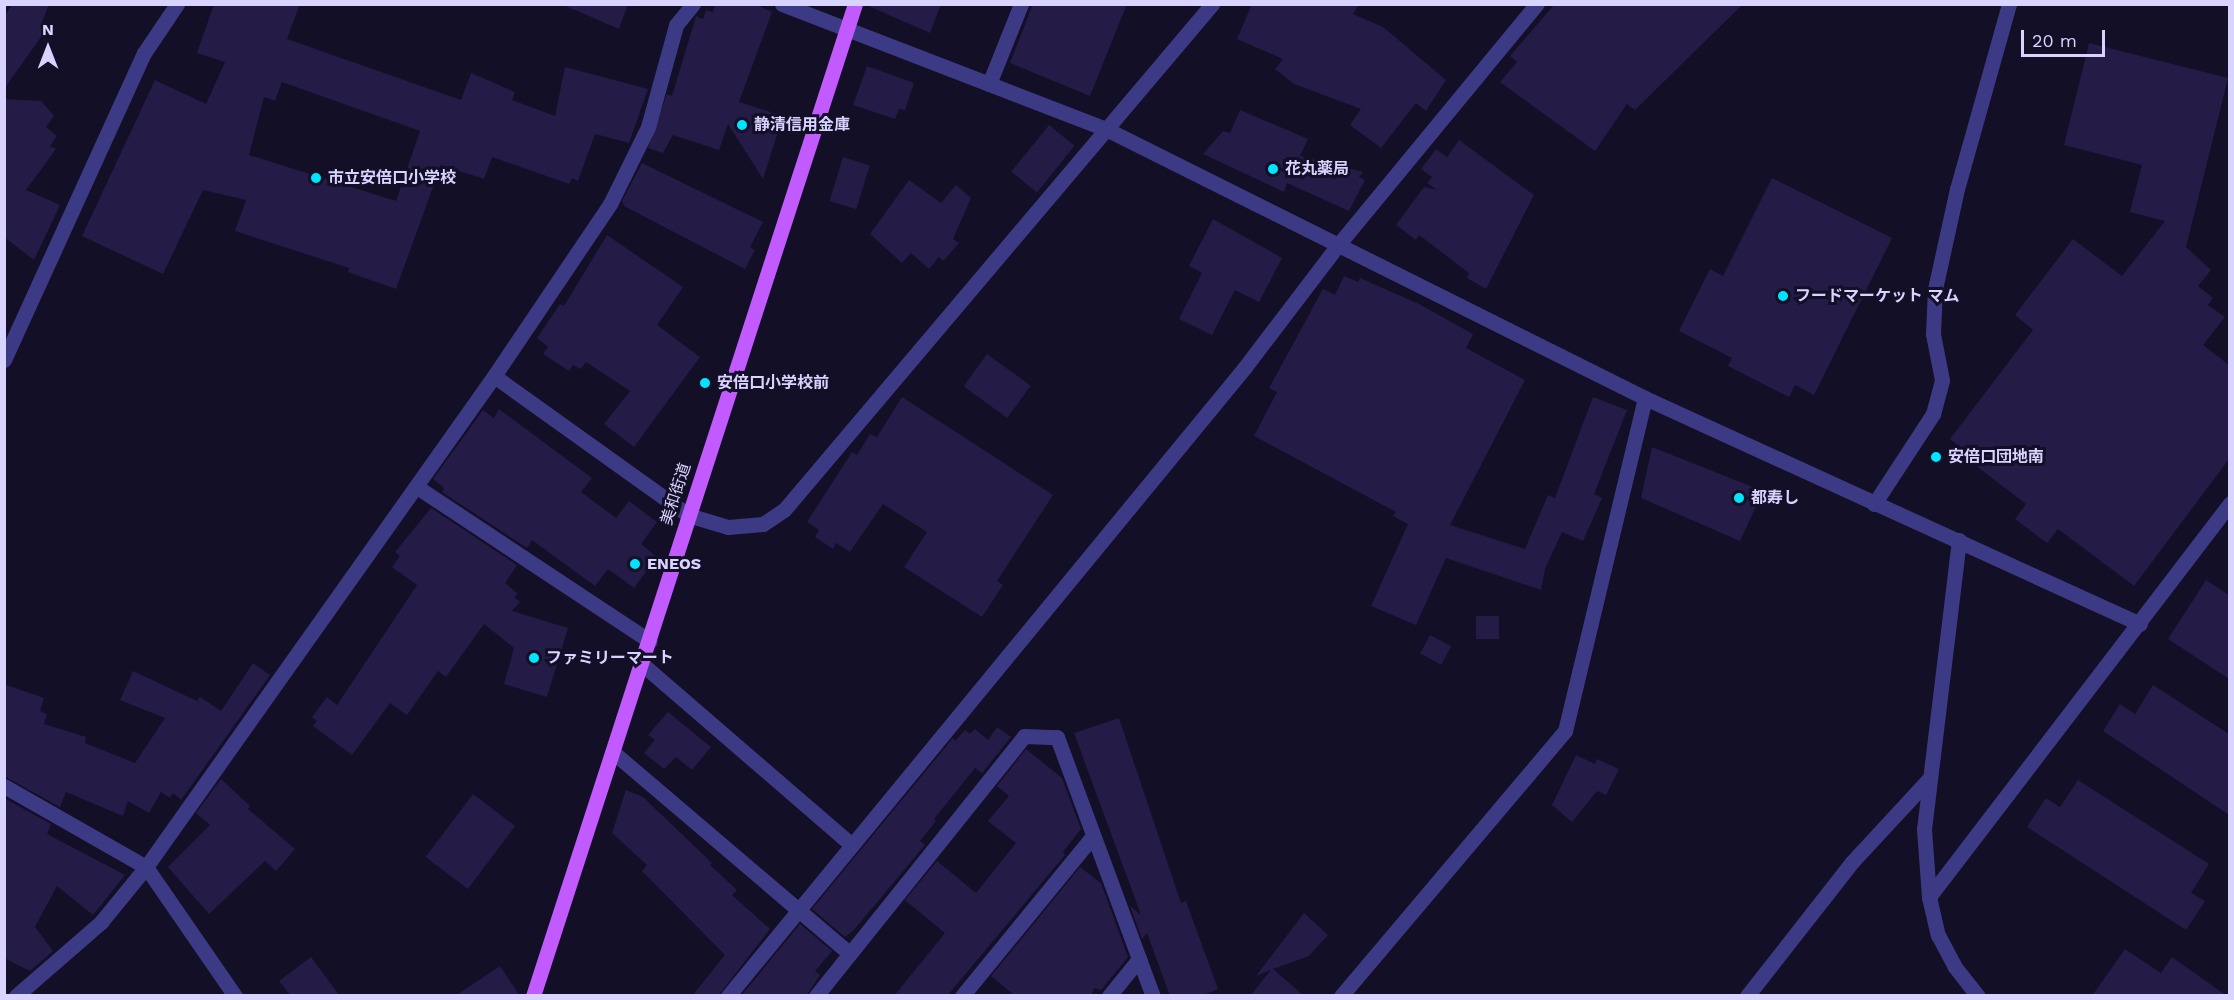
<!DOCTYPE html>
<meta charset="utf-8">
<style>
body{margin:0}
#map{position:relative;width:2234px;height:1000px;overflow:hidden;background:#130f26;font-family:"Work Sans","Noto Sans JP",sans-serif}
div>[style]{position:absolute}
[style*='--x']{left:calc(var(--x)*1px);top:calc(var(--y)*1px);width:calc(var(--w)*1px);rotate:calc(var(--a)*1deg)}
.building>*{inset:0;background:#241b47;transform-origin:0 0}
.minor>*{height:15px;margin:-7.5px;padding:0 7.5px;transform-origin:7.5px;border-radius:7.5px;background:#3d3a85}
.major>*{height:15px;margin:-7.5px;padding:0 7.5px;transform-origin:7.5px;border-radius:7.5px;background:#c25bff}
.dots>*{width:16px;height:16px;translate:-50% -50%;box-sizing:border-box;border:3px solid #130f26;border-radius:50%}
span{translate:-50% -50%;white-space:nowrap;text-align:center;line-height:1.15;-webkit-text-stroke:6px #130f26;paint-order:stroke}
.poi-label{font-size:16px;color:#d9d4ff;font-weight:700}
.left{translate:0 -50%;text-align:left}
.street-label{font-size:16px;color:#d9d4ff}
.frame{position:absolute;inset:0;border:6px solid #d9d4ff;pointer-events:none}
.north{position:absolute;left:18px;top:18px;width:60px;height:60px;-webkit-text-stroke:4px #130f26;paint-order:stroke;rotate:0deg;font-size:16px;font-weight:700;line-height:24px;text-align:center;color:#d9d4ff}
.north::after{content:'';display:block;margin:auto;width:21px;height:27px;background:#d9d4ff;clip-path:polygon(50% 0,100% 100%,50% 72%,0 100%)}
.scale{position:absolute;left:2021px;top:30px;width:84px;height:27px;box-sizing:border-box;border:3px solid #d9d4ff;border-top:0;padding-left:8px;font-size:18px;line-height:21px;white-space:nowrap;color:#d9d4ff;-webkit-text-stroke:4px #130f26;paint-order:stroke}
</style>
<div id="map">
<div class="building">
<div style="clip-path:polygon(13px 4px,49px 4px,40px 27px,46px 30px,4px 89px,4px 16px)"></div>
<div style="clip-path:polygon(evenodd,214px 4px,300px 4px,287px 39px,461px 100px,471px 73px,515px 92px,512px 100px,555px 116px,565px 67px,648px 89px,629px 143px,595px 134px,578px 181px,572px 178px,569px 184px,492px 157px,484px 179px,441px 165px,396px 289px,348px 272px,349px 268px,235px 231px,246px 200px,203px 190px,163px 274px,82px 236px,155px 80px,206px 104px,225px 62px,197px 53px,214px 4px,282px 82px,420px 131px,396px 201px,249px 155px,264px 97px,275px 101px,282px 82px)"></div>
<div style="clip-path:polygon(561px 4px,628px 4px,619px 29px)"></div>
<div style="clip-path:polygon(715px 4px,755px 4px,772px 12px,739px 102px,783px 116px,763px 179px,728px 124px,719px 150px,673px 135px,663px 153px,648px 148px,667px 94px,672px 96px,696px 16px,703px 19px,706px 10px,713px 12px)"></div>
<div style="clip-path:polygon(864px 4px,941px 4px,930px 33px)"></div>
<div style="clip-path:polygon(1033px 4px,1127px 4px,1090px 96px,1010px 63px)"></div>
<div style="clip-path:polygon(1252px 4px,1359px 4px,1353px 14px,1383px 27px,1446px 80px,1426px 111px,1416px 103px,1381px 148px,1350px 125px,1361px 109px,1294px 84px,1275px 69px,1283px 59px,1237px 39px)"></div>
<div style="clip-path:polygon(1555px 4px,1743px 4px,1635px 110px,1627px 104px,1595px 151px,1500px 82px,1517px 62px,1510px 56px)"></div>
<div style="clip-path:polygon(2089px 43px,2228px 78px,2186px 247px,2211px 270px,2198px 286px,2213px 298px,2208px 305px,2225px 317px,2203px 345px,2229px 365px,2229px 459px,2134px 586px,2058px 529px,2047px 543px,2015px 519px,2026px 504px,1971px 462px,1974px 458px,1950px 439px,2033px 330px,2015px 315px,2073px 239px,2122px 276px,2165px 221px,2130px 212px,2142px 165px,2064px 145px)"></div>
<div style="clip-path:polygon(867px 66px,914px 83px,905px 110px,899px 109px,895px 119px,853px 105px)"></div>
<div style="clip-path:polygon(4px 99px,41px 101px,54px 116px,46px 127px,57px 136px,50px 146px,56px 149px,26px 190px,60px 205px,34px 260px,4px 237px)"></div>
<div style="clip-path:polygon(1240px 110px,1308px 139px,1300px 156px,1363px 172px,1359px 177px,1365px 180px,1349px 211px,1287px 183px,1284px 192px,1203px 154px,1223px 131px,1230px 133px)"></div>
<div style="left:1049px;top:125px;width:33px;height:60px;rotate:39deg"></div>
<div style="clip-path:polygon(1459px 140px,1534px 195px,1486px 289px,1467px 278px,1469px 273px,1419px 235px,1416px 240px,1396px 225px,1424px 187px,1437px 190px,1427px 183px,1432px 177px,1421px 169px,1436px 149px,1447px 157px)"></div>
<div style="left:843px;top:157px;width:28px;height:46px;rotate:17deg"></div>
<div style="clip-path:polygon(642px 163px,763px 222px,750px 247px,755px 250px,745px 269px,624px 206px,622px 201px)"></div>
<div style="clip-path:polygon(1772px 178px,1892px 238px,1814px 395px,1795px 385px,1789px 397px,1728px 366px,1732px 358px,1679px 331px,1710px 269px,1723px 276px)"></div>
<div style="clip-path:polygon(909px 180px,941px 203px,956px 185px,971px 198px,953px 239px,959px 243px,943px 261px,939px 257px,929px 269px,911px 253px,902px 263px,870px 234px)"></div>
<div style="clip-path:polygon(1213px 219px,1282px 258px,1259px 302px,1235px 290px,1212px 335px,1179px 319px,1202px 273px,1189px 266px)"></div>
<div style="clip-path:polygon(607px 235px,683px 287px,657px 325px,700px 357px,634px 447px,604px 424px,630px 391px,586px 362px,581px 369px,573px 365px,569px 371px,543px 354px,548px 347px,537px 338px,560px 304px,564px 306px)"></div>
<div style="clip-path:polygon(1344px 276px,1358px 282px,1360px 278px,1419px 304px,1473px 334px,1466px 348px,1525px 380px,1450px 525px,1525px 549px,1548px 495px,1555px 498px,1593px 397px,1627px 410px,1594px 494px,1602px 498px,1583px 541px,1562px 532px,1545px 569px,1541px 590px,1446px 558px,1416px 625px,1371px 606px,1408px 524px,1393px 516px,1396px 512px,1254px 436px,1277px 392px,1269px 388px,1323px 289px,1335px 295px)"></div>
<div style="left:987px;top:354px;width:54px;height:40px;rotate:36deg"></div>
<div style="clip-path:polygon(902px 397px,1053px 495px,997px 581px,1003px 585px,982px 617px,904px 567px,927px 532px,883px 504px,850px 552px,836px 543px,833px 549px,815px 537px,819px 530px,807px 522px,852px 452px,857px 455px,870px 434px,877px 437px)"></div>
<div style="clip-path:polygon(499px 409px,592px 478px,581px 492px,616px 518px,629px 501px,657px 522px,641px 544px,657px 557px,634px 588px,608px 569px,595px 586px,532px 540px,527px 548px,442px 492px,444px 488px,433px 479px,483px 410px,494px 418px)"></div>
<div style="clip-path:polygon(1652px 447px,1763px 491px,1740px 541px,1641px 498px)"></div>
<div style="clip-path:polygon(431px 508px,517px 565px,505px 583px,518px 594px,514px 597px,520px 602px,512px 611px,568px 628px,547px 697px,504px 684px,514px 648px,484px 624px,446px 677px,438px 671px,407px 715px,390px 703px,352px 755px,313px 726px,317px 721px,312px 717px,327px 697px,337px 705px,417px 585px,392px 567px,400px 556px,395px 552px)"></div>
<div style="clip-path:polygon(2206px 580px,2229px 595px,2229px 679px,2168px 639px)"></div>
<div style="left:1476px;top:616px;width:23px;height:23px"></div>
<div style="left:1430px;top:635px;width:24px;height:21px;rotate:28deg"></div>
<div style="clip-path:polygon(253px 663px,270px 675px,181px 800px,173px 793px,170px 798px,161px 792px,149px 813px,128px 801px,123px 816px,66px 792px,60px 807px,4px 776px,4px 684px,44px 698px,40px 711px,47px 714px,44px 724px,86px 737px,85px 743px,135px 763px,165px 718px,120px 700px,133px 671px,197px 701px,200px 697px,221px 711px)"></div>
<div style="clip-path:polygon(2153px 685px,2229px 734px,2229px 815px,2103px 731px,2120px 704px,2135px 714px)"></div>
<div style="clip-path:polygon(668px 712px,711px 747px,692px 770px,676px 757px,664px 769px,644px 753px,655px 740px,648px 735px)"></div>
<div style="clip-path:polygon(1119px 718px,1181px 903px,1186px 901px,1218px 989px,1201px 996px,1170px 996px,1147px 933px,1142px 939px,1130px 906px,1141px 915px,1074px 733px)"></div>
<div style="clip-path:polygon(997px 727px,1011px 737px,982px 773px,975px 768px,934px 819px,936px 821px,920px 841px,925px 845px,853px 931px,845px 937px,812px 909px,953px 738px,955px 741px,965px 730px,970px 734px,975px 729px,988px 740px)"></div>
<div style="clip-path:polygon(1026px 749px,1062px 778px,1081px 829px,1063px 852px,1065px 855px,947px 996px,894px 996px,945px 933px,905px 900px,937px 861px,976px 893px,1016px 843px,988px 821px,1009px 796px,997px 786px)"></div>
<div style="clip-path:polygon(1576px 755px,1595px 764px,1597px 759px,1619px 769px,1606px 795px,1597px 791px,1572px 822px,1552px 805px)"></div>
<div style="clip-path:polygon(221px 779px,250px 806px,248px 809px,295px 849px,276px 871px,265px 861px,209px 914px,168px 867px,210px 825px,196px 813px)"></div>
<div style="clip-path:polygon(2078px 780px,2209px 864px,2191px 893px,2205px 901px,2186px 930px,2027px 827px,2046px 798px,2060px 807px)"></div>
<div style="clip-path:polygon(626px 790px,643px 797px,712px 863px,710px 865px,737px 890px,732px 895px,770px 929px,718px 996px,692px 996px,725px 955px,642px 871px,647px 865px,612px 833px)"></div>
<div style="left:473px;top:794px;width:53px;height:79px;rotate:37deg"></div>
<div style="clip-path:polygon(4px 798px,51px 824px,47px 834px,125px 875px,93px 915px,57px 886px,35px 927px,53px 951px,30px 971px,4px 958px)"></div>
<div style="clip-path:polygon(1080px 867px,1101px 883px,1128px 957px,1101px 990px,1094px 988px,1091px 996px,1015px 996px,991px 976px)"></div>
<div style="clip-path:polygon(1304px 913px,1328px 935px,1309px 956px,1273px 969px,1304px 996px,1250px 996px,1271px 970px,1256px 976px)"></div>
<div style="clip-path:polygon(800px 924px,832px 951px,815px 971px,820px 975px,806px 996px,741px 996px)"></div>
<div style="clip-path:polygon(2125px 949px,2161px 973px,2172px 957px,2227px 996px,2092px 996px)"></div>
<div style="clip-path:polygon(311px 957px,340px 996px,291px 996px,279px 981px)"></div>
<div style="clip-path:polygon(500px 966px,520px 996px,455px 996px)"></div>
</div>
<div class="minor">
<div style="--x:782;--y:4;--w:350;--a:21.1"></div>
<div style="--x:1108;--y:130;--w:600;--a:26.52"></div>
<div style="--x:1645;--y:398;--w:544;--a:24.54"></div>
<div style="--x:989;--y:84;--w:86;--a:-68.2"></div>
<div style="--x:4;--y:360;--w:337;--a:-65.5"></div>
<div style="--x:144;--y:53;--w:59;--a:-56"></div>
<div style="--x:494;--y:376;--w:239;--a:35.6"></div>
<div style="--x:688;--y:515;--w:42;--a:16.7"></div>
<div style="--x:728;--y:527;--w:35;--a:-5"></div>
<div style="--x:763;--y:524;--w:25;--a:-34"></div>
<div style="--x:784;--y:510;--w:663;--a:-49.77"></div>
<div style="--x:417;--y:487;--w:279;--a:33.5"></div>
<div style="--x:1874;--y:504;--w:108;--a:-56.8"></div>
<div style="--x:1933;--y:414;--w:35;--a:-75"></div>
<div style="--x:1942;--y:380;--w:47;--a:-101.1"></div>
<div style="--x:1933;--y:334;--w:45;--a:-87.5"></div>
<div style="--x:1935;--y:289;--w:102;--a:-77.6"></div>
<div style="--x:1957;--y:189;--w:192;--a:-74.3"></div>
<div style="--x:1959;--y:540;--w:291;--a:96.9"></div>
<div style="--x:1924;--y:829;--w:68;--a:85.8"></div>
<div style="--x:1929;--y:897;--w:39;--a:77"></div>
<div style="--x:1938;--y:935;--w:36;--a:62"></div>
<div style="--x:1955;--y:967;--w:37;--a:52"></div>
<div style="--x:642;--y:664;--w:277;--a:40.8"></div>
<div style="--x:614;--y:753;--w:307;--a:40.4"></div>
<div style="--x:4;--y:786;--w:163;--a:29.7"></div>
<div style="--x:146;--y:867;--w:157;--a:55.4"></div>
<div style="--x:1929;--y:897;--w:496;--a:-52.6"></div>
<div style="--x:16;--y:996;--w:113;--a:-41"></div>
<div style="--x:101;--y:922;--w:71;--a:-50.7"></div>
<div style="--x:146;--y:867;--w:602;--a:-54.67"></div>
<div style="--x:494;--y:376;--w:207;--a:-56"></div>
<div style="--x:610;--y:204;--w:86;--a:-63.7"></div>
<div style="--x:648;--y:127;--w:106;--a:-74.6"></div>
<div style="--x:676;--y:25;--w:27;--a:-51"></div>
<div style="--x:728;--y:996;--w:814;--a:-50.58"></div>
<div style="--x:1245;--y:367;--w:153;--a:-52.7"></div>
<div style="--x:1338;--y:245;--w:313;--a:-50.5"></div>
<div style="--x:816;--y:996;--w:333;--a:-51.3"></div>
<div style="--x:1024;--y:736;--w:33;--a:2"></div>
<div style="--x:1057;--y:737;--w:276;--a:69.7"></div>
<div style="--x:962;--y:996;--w:207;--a:-50.7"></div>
<div style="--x:1109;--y:996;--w:48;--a:-51"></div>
<div style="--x:1341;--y:996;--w:347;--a:-49.8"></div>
<div style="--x:1565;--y:731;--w:342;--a:-76.5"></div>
<div style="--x:1747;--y:996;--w:170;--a:-51.9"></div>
<div style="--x:1852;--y:862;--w:112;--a:-47.2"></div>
</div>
<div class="major">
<div style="--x:533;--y:996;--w:1043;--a:-72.02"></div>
</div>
<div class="dots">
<div style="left:742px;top:125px;background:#00e5ff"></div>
<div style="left:1273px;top:169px;background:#00e5ff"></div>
<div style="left:316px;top:178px;background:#00e5ff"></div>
<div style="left:1783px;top:296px;background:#00e5ff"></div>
<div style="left:705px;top:383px;background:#00e5ff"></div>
<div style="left:1936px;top:457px;background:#00e5ff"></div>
<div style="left:1739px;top:498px;background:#00e5ff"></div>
<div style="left:635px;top:564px;background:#00e5ff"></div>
<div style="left:534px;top:658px;background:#00e5ff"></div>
</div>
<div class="poi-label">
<span class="left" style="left:754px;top:125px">静清信用金庫</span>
<span class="left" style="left:1285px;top:169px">花丸薬局</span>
<span class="left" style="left:328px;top:178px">市立安倍口小学校</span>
<span class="left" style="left:1795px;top:296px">フードマーケット マム</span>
<span class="left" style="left:717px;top:383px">安倍口小学校前</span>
<span class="left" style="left:1948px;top:457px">安倍口団地南</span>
<span class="left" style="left:1751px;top:498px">都寿し</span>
<span class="left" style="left:647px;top:564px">ENEOS</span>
<span class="left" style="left:546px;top:658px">ファミリーマート</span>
</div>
<div class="street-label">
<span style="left:676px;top:494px;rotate:-72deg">美和街道</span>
</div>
<div class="frame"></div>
<div class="north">N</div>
<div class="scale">20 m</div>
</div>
